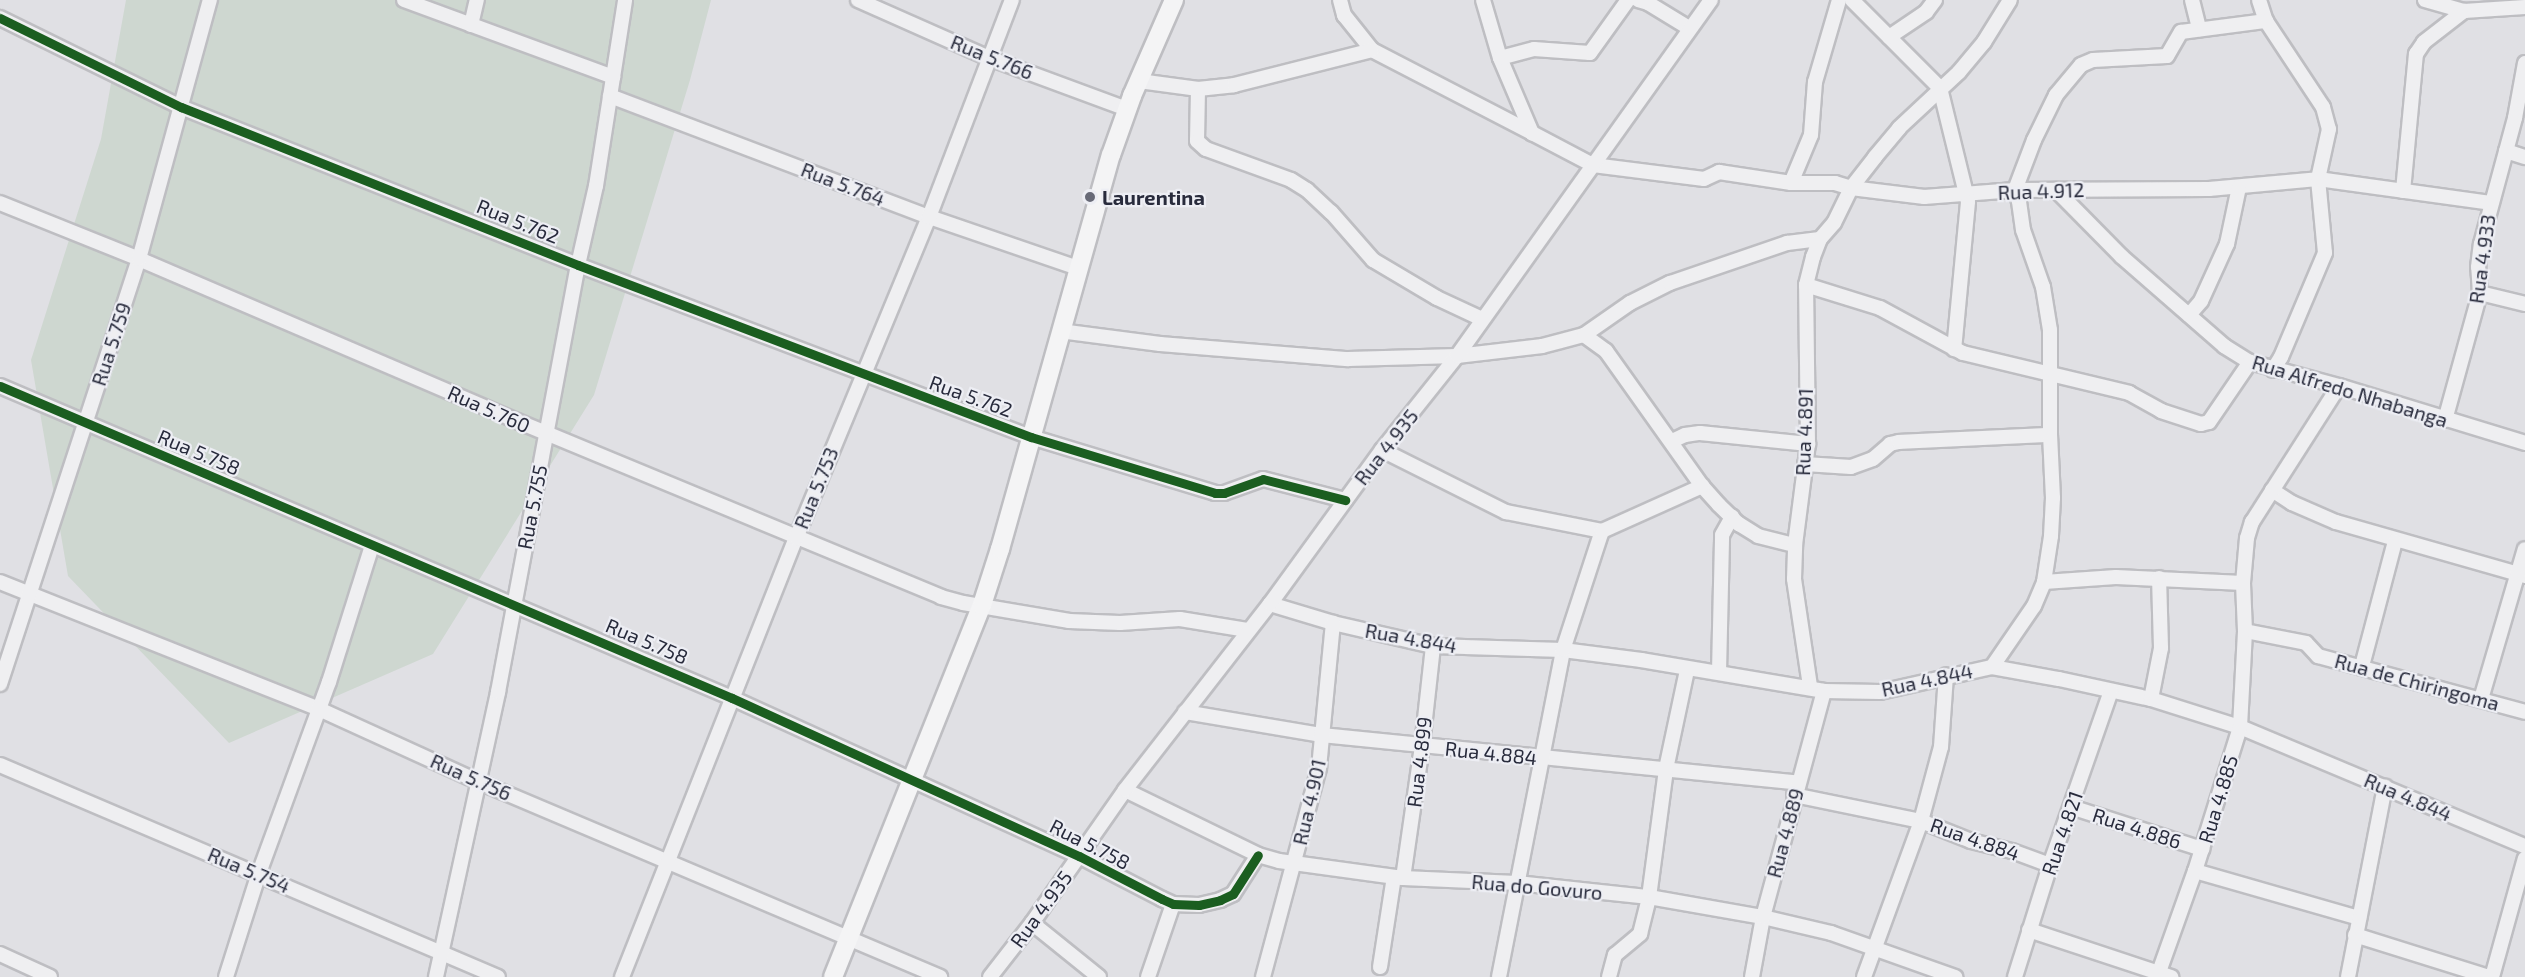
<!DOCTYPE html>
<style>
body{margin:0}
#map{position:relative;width:2525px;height:977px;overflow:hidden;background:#e0e0e4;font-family:"Exo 2",sans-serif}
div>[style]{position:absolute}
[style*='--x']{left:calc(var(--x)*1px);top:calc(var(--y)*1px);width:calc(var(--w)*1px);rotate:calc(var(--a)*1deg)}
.green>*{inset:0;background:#ced7d0}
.roads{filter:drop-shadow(2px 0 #bebec2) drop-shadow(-2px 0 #bebec2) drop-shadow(0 2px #bebec2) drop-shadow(0 -2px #bebec2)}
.minor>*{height:14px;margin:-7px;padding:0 7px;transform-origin:7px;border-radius:7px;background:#efeff1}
.major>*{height:18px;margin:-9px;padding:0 9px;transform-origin:9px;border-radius:9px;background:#f4f4f5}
.cycleway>*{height:9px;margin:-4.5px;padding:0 4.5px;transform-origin:4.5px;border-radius:4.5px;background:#1b5e20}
.dots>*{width:16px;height:16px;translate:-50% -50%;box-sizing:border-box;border:3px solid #edeef4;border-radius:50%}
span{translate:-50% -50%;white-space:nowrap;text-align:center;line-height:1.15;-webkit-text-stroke:4.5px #edeef4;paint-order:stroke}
.street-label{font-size:20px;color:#282b3c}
.poi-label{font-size:20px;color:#282b3c;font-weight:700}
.left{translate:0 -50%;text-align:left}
</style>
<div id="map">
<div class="green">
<div style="clip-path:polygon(126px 0,711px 0,690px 80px,594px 395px,433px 654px,229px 743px,68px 576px,31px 360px,101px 139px)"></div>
</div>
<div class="roads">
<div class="minor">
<div style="--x:404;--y:0;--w:223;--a:20.2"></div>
<div style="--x:858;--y:0;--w:143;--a:23.9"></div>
<div style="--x:989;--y:58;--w:147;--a:20.3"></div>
<div style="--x:1340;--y:0;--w:16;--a:75"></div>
<div style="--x:1344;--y:15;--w:45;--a:51.3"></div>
<div style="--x:1372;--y:50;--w:180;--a:27.4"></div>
<div style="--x:1483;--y:0;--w:60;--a:73.7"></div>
<div style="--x:1500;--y:58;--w:82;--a:66.9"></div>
<div style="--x:1532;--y:133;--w:69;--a:27.7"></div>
<div style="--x:1593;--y:165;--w:112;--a:7.2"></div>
<div style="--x:1704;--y:179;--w:17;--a:-25"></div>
<div style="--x:1719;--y:172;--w:73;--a:8.7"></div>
<div style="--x:1791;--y:183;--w:44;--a:0"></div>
<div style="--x:1835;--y:183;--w:17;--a:17"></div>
<div style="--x:1851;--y:188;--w:74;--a:7"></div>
<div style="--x:1924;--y:197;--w:91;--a:-4.4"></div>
<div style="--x:2015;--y:190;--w:194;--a:-0.3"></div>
<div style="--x:2209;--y:189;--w:109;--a:-5.2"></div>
<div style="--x:2318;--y:179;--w:174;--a:7.9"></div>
<div style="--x:1638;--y:0;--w:10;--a:17"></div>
<div style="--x:1648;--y:3;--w:48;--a:31.4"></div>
<div style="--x:1852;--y:0;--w:124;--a:45"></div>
<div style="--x:1940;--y:88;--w:117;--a:76.2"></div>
<div style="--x:1968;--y:202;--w:148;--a:95.4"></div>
<div style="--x:2192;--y:0;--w:30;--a:76"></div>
<div style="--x:2259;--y:0;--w:22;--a:72"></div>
<div style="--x:2266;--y:21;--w:103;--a:56.5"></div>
<div style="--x:2323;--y:107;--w:23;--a:75"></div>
<div style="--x:2329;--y:129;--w:51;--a:102.4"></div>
<div style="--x:2318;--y:179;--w:74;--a:84.6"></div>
<div style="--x:2325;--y:253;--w:113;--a:112.9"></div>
<div style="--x:2281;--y:357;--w:15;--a:122"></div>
<div style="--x:2425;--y:0;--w:41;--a:15.8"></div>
<div style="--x:2464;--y:11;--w:61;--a:-3.8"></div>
<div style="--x:0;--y:18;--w:202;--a:26.2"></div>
<div style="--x:181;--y:107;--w:427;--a:21.7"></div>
<div style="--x:578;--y:265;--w:485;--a:20.8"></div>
<div style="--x:1031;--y:437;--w:192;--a:16.9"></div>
<div style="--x:1215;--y:493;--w:9;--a:0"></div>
<div style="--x:1224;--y:493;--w:41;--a:-19.7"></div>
<div style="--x:1263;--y:479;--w:85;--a:14.4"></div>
<div style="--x:471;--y:25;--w:26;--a:-77"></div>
<div style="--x:1889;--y:37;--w:45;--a:-34"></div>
<div style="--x:1926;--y:12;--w:15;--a:-53"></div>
<div style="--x:1500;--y:58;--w:35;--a:-15"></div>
<div style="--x:1534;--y:49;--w:56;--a:4.1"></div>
<div style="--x:1590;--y:53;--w:65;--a:-54.4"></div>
<div style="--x:1139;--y:81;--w:60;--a:7.7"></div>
<div style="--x:1198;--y:89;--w:36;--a:-6"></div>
<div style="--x:1234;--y:85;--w:142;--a:-14.2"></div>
<div style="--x:1198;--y:89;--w:52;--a:91.1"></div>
<div style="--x:1197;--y:141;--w:12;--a:42"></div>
<div style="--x:1206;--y:149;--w:90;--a:20"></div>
<div style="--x:1291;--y:180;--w:19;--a:32"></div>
<div style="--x:1307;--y:190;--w:33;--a:43"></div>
<div style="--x:1331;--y:212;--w:64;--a:48.8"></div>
<div style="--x:1373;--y:260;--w:74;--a:30.7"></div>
<div style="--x:1437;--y:298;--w:50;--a:25"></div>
<div style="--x:610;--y:96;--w:341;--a:20.8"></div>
<div style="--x:929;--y:217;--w:157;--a:18.9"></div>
<div style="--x:2506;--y:151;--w:20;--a:18"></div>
<div style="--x:1791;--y:183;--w:52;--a:-67.4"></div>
<div style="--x:1811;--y:135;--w:53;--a:-85.7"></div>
<div style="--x:1815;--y:82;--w:85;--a:-73.7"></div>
<div style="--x:2056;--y:190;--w:93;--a:45.4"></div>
<div style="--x:2121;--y:256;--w:137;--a:41.1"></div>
<div style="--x:2224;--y:346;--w:31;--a:32"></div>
<div style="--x:2250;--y:362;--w:92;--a:15.1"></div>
<div style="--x:2339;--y:386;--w:195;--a:17"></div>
<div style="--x:2403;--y:191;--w:138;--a:-84.6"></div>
<div style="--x:2416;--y:54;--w:14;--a:-56"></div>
<div style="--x:2424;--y:42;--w:51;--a:-37.8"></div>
<div style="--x:0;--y:203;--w:150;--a:21.9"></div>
<div style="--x:139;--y:259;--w:411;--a:23.2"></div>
<div style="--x:517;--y:421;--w:459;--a:22.5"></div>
<div style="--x:941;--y:597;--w:23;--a:15"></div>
<div style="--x:963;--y:603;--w:108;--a:9.6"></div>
<div style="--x:1069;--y:621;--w:51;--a:2.2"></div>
<div style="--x:1120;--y:623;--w:60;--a:-3.8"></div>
<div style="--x:1180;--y:619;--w:68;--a:9.3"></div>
<div style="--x:1806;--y:285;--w:77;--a:17.3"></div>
<div style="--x:1880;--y:308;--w:94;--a:28.5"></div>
<div style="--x:1963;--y:353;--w:171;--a:13.5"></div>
<div style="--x:2129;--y:393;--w:37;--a:29"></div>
<div style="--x:2161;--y:411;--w:42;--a:18"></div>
<div style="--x:2201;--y:424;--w:8;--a:-14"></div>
<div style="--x:2209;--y:422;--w:73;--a:-55.7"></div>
<div style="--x:2480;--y:293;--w:46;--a:13.7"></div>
<div style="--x:2189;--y:315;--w:18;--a:-49"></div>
<div style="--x:2201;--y:301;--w:63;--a:-65.5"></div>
<div style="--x:2227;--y:244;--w:58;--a:-78.1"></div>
<div style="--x:1060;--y:331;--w:101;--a:7.4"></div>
<div style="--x:1160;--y:344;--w:189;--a:4.6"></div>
<div style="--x:1348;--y:359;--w:109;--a:-1.6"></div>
<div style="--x:1457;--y:356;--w:86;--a:-6.7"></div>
<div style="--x:1542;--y:346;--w:43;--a:-14.7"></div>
<div style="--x:1584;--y:335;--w:56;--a:-34.8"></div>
<div style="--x:1630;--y:303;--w:45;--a:-26.6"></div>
<div style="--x:1670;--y:283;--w:124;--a:-18.9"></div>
<div style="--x:1787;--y:243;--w:33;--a:-7"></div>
<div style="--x:1584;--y:335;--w:27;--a:36"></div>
<div style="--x:1606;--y:351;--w:166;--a:54.6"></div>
<div style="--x:1702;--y:486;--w:25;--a:48"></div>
<div style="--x:1719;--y:505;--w:28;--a:44"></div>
<div style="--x:1739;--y:524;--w:22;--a:32"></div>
<div style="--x:1758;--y:536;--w:38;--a:14"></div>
<div style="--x:0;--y:386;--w:796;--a:23.09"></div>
<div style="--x:732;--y:698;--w:381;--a:24.5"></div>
<div style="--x:1079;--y:856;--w:93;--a:27.4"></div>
<div style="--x:1162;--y:899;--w:12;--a:24"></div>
<div style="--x:1173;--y:904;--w:26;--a:2"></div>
<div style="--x:1199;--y:905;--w:22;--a:-13"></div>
<div style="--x:1220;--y:900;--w:14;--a:-25"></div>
<div style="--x:1233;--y:894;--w:46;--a:-57.3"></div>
<div style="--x:2445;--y:420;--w:132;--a:-74.6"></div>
<div style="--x:2480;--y:293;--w:26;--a:-94"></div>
<div style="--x:2478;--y:267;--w:23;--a:-83"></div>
<div style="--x:2481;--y:244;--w:131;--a:-74.9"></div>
<div style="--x:2515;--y:118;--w:56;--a:-79.7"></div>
<div style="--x:1672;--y:441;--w:14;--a:-25"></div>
<div style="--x:1685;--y:435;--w:15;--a:-8"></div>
<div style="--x:1700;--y:433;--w:109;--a:5.8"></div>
<div style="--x:1382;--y:450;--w:139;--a:26.6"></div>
<div style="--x:1506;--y:512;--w:98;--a:11.2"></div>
<div style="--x:1805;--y:464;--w:46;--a:3.7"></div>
<div style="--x:1851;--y:467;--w:23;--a:-20"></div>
<div style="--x:1873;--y:459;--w:23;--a:-41"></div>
<div style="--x:1890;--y:444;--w:9;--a:-13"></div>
<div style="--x:1899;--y:442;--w:151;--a:-2.7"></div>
<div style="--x:2272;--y:490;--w:24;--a:33"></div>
<div style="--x:2292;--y:503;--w:48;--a:23.4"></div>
<div style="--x:2336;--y:522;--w:197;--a:15.9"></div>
<div style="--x:0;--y:582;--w:343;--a:21.7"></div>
<div style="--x:319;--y:709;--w:174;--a:24.5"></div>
<div style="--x:477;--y:781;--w:503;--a:22.94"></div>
<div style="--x:2044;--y:582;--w:72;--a:-4"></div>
<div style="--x:2116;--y:577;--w:127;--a:2.7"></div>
<div style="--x:1270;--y:604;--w:66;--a:16.8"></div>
<div style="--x:1333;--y:623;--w:103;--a:13"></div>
<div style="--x:1433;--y:646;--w:130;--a:1.8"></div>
<div style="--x:1563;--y:650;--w:79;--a:7.3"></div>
<div style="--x:1641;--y:660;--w:186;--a:9.6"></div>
<div style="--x:1824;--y:691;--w:56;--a:1"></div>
<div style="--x:1880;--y:692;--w:115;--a:-12.6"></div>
<div style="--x:1992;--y:667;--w:68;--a:10.2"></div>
<div style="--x:2059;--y:679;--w:94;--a:12.3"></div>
<div style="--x:2151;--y:699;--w:93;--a:17.5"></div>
<div style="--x:2240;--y:727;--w:309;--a:22.7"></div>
<div style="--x:2245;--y:631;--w:62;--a:11.1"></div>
<div style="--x:2306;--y:643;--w:18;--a:47"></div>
<div style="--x:2318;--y:656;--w:214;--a:15.1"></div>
<div style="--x:2362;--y:666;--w:129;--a:-75.2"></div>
<div style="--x:1992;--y:667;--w:74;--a:-55.5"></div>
<div style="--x:2034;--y:606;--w:26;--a:-67"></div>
<div style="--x:2044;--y:582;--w:47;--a:-81.3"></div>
<div style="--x:2051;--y:536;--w:38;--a:-87"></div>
<div style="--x:2053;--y:498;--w:63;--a:-92.7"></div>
<div style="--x:2050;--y:435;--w:105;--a:-90"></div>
<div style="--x:2050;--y:330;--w:44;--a:-99.2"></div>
<div style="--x:2043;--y:287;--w:60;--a:-109.3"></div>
<div style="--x:2023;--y:230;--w:29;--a:-98"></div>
<div style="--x:2019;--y:201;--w:12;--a:-110"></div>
<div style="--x:2015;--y:190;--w:53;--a:-69.2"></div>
<div style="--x:2034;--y:140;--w:50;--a:-63.9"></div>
<div style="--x:2056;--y:95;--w:39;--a:-50"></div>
<div style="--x:2081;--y:65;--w:13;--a:-23"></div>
<div style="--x:2093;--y:60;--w:74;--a:-3.1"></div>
<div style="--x:2167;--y:56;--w:28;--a:-60"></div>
<div style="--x:2181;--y:32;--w:86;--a:-7.4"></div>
<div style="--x:1719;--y:672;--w:137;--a:-88.7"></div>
<div style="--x:1722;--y:535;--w:21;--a:-61"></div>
<div style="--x:0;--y:684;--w:447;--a:-71.9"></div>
<div style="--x:139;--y:259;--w:269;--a:-74.7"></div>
<div style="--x:1810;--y:686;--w:108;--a:-98.5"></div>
<div style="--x:1794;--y:579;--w:34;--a:-88"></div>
<div style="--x:1795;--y:545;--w:102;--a:-82.7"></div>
<div style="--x:1808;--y:444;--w:159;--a:-90.7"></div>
<div style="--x:1806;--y:285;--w:29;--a:-76"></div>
<div style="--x:1813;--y:257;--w:19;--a:-69"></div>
<div style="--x:1820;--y:239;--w:21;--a:-49"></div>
<div style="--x:1834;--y:223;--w:39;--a:-64"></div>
<div style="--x:1851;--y:188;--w:39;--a:-52"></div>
<div style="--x:1875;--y:157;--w:38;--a:-50"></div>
<div style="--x:1899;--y:128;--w:82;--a:-43"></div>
<div style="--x:1959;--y:72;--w:39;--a:-50"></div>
<div style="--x:1984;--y:42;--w:49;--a:-58.2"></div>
<div style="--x:2151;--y:699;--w:52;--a:-78.9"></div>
<div style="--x:2161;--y:648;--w:70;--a:-91.6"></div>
<div style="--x:2481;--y:699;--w:156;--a:-73.7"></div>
<div style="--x:1185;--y:712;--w:138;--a:9.6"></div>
<div style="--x:1321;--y:735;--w:479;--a:5.7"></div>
<div style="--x:0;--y:765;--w:541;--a:23.06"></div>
<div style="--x:1125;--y:790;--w:148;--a:26"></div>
<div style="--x:1258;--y:855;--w:22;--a:16"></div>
<div style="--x:1279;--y:861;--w:125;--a:7.8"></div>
<div style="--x:1403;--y:878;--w:114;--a:2.5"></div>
<div style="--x:1517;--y:883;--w:133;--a:6.1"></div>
<div style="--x:1649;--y:897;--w:116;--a:10"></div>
<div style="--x:1763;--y:917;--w:70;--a:13.2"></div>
<div style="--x:1831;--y:933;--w:132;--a:19.5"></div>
<div style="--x:1794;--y:795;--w:130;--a:11.6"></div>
<div style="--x:1921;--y:821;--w:54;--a:21.8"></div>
<div style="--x:1971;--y:841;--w:42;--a:13.7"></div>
<div style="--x:2012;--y:851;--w:40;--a:20.2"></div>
<div style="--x:2071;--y:807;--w:138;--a:17.8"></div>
<div style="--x:2195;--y:871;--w:171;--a:16"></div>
<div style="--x:1403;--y:878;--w:133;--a:-81.8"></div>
<div style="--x:1422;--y:746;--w:101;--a:-83.7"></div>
<div style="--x:1032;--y:923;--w:86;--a:38.9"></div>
<div style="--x:2029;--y:930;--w:150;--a:18.3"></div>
<div style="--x:2355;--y:935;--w:140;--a:17.4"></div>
<div style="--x:0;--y:954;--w:55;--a:24.7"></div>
<div style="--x:1380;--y:967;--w:91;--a:-81.2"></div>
<div style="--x:2159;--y:972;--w:107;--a:-70.4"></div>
<div style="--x:2195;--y:871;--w:151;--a:-72.6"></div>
<div style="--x:2240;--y:727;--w:96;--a:-87"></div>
<div style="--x:2245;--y:631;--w:48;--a:-92.4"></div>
<div style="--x:2243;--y:583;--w:45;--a:-84.9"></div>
<div style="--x:2247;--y:538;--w:17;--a:-73"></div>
<div style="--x:2252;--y:522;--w:161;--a:-57.4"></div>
<div style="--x:226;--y:977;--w:109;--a:-72.4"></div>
<div style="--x:259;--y:873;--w:203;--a:-69.9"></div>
<div style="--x:329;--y:682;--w:143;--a:-72.5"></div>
<div style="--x:436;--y:977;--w:292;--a:-77.7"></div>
<div style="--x:498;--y:692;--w:434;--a:-79.4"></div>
<div style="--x:578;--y:265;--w:81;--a:-77.2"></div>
<div style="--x:596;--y:186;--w:188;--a:-81.1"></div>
<div style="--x:622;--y:977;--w:472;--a:-68.4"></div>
<div style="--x:796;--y:538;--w:347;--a:-67.5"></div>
<div style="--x:929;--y:217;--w:232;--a:-69.1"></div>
<div style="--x:990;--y:977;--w:68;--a:-52.1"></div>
<div style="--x:1032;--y:923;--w:162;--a:-55"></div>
<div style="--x:1125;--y:790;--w:236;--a:-52.1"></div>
<div style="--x:1270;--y:604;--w:190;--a:-54"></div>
<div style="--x:1382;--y:450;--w:120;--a:-51.4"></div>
<div style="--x:1457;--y:356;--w:437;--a:-54.5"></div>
<div style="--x:1148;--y:977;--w:77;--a:-71.1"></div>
<div style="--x:1263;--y:977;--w:216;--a:-75"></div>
<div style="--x:1319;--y:768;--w:146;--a:-84.5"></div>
<div style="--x:1499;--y:977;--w:333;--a:-78.9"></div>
<div style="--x:1563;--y:650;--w:125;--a:-71.9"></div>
<div style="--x:1602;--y:531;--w:110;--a:-24.2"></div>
<div style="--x:1609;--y:977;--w:23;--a:-75"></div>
<div style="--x:1615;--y:955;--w:33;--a:-40"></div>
<div style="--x:1640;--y:934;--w:38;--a:-76"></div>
<div style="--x:1649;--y:897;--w:129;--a:-82.4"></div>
<div style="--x:1666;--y:769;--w:101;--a:-78"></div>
<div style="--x:1752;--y:977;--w:61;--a:-79.6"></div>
<div style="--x:1763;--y:917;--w:234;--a:-74.9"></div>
<div style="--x:1864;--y:977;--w:166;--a:-69.9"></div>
<div style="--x:1921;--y:821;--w:77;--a:-74.9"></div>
<div style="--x:1941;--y:747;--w:72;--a:-86"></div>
<div style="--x:2015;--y:977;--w:117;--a:-72.6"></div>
<div style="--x:2050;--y:865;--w:184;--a:-70.7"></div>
<div style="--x:2348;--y:977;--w:194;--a:-79"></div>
<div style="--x:2492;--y:977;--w:123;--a:-74.5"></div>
</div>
<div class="major">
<div style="--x:833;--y:977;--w:401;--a:-68.2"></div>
<div style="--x:982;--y:605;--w:59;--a:-72.2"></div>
<div style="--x:1000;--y:549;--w:409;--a:-74.3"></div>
<div style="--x:1111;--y:155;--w:63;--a:-70.4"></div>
<div style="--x:1132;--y:96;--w:105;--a:-66.4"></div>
</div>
</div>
<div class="cycleway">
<div style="--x:0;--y:18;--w:202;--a:26.2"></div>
<div style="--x:181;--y:107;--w:427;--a:21.7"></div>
<div style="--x:578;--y:265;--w:485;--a:20.8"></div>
<div style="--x:1031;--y:437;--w:192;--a:16.9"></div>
<div style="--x:1215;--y:493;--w:9;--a:0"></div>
<div style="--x:1224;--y:493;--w:41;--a:-19.7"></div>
<div style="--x:1263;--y:479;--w:85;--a:14.4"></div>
<div style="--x:0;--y:386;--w:796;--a:23.09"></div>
<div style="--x:732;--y:698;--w:381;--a:24.5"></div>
<div style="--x:1079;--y:856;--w:93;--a:27.4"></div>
<div style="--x:1162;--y:899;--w:12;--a:24"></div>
<div style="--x:1173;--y:904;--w:26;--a:2"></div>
<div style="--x:1199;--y:905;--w:22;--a:-13"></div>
<div style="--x:1220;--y:900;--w:14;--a:-25"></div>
<div style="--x:1233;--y:894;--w:46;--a:-57.3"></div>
</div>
<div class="dots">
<div style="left:1090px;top:197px;background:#686a77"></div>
</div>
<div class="street-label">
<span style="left:992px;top:57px;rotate:22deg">Rua 5.766</span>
<span style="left:843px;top:184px;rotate:21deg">Rua 5.764</span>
<span style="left:2041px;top:191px;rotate:-2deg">Rua 4.912</span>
<span style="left:518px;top:221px;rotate:22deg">Rua 5.762</span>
<span style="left:2482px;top:259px;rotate:-82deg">Rua 4.933</span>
<span style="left:111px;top:344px;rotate:-72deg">Rua 5.759</span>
<span style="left:2350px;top:391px;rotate:17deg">Rua Alfredo Nhabanga</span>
<span style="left:971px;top:396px;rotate:20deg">Rua 5.762</span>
<span style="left:489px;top:409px;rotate:24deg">Rua 5.760</span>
<span style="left:1804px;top:432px;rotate:-88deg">Rua 4.891</span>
<span style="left:1386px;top:447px;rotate:-52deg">Rua 4.935</span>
<span style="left:199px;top:452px;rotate:23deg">Rua 5.758</span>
<span style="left:816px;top:488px;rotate:-68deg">Rua 5.753</span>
<span style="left:532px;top:507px;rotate:-79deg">Rua 5.755</span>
<span style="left:1411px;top:638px;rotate:10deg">Rua 4.844</span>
<span style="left:647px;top:641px;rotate:23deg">Rua 5.758</span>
<span style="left:1927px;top:680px;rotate:-12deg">Rua 4.844</span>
<span style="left:2417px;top:682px;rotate:15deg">Rua de Chiringoma</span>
<span style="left:1491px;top:753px;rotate:6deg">Rua 4.884</span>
<span style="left:1419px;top:762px;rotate:-83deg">Rua 4.899</span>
<span style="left:471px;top:777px;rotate:24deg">Rua 5.756</span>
<span style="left:2408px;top:797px;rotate:23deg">Rua 4.844</span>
<span style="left:2218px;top:799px;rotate:-73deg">Rua 4.885</span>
<span style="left:1309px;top:802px;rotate:-77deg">Rua 4.901</span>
<span style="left:2137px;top:828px;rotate:18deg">Rua 4.886</span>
<span style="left:1785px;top:833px;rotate:-75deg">Rua 4.889</span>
<span style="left:2062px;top:833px;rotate:-71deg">Rua 4.821</span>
<span style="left:1975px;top:839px;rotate:19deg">Rua 4.884</span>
<span style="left:1090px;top:844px;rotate:27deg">Rua 5.758</span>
<span style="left:249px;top:870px;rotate:23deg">Rua 5.754</span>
<span style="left:1537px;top:887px;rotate:5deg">Rua do Govuro</span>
<span style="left:1041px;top:909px;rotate:-54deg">Rua 4.935</span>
</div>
<div class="poi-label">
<span class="left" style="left:1102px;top:197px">Laurentina</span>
</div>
</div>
